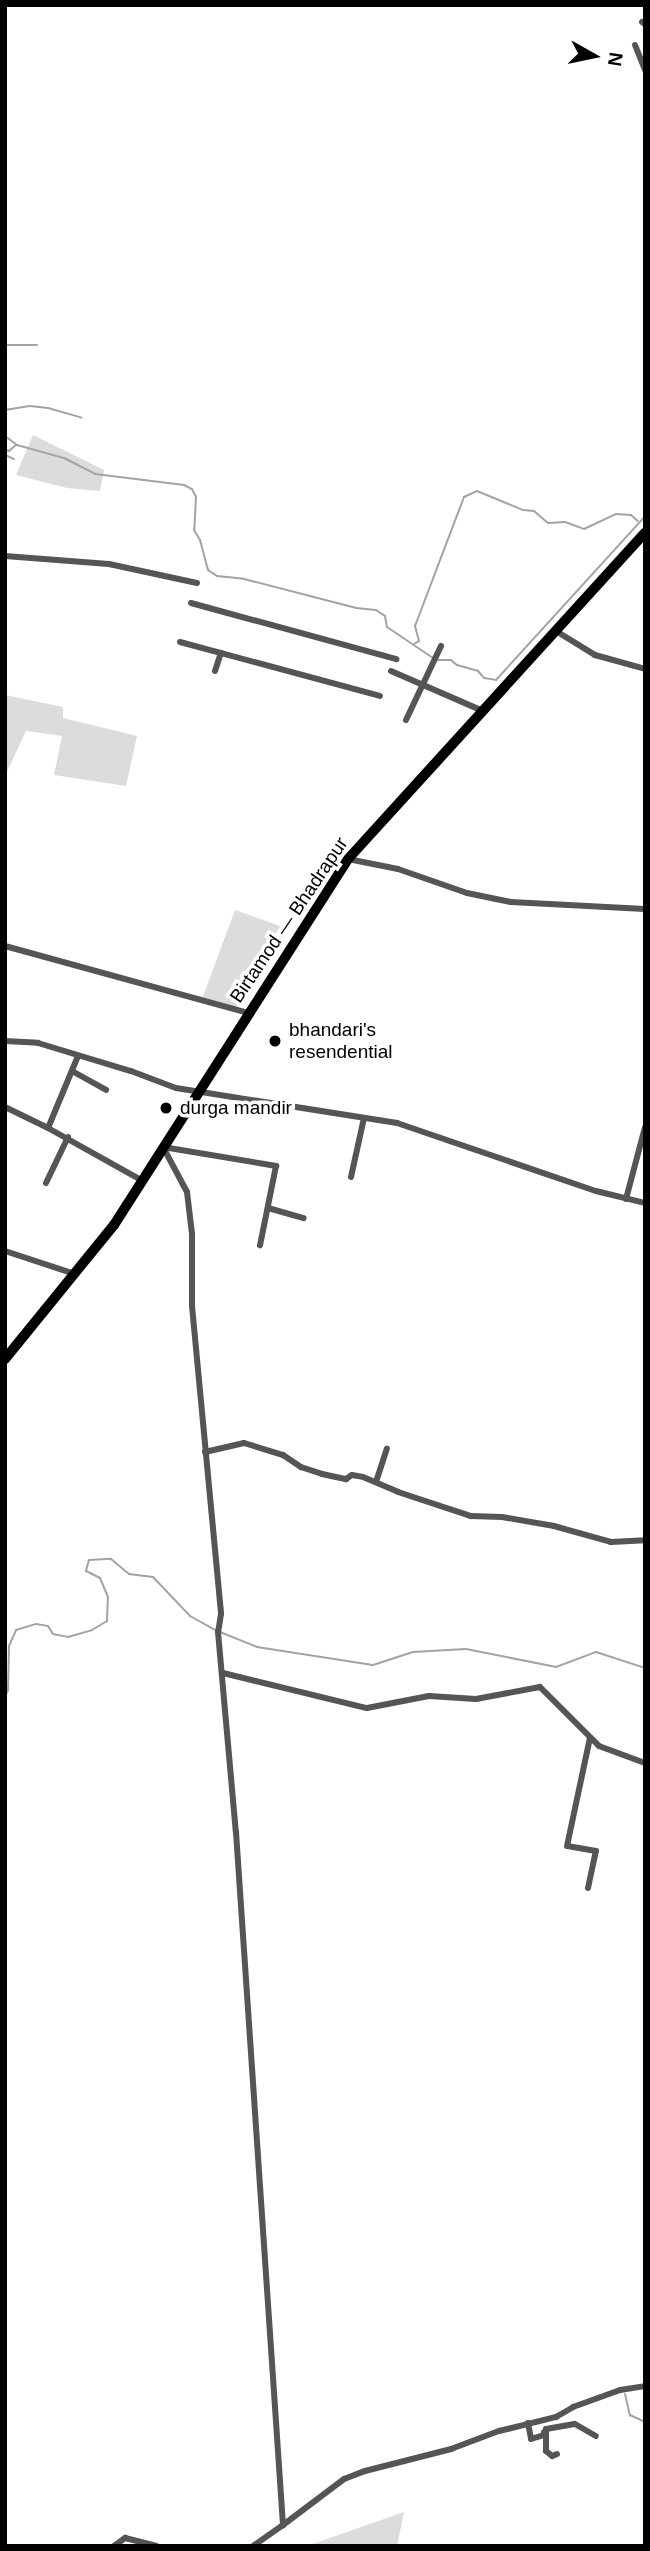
<!DOCTYPE html>
<meta charset="utf-8">
<style>
body{margin:0}
#map{position:relative;width:650px;height:2551px;overflow:hidden;background:#fff;font-family:Helvetica,sans-serif}
div>[style]{position:absolute}
[style*='--x']{left:calc(var(--x)*1px);top:calc(var(--y)*1px);width:calc(var(--w)*1px);rotate:calc(var(--a)*1deg)}
.green>*{inset:0;background:#dcdcdc}
.stream>*{height:2px;margin:-1px;padding:0 1px;transform-origin:1px;border-radius:1px;background:#a3a3a3}
.minor>*{height:6px;margin:-3px;padding:0 3px;transform-origin:3px;border-radius:3px;background:#555}
.primary>*{height:10px;margin:-5px;padding:0 5px;transform-origin:5px;border-radius:5px;background:#000}
.dots>*{width:19px;height:19px;translate:-50% -50%;box-sizing:border-box;border:4px solid #fff;border-radius:50%}
span{translate:-50% -50%;white-space:nowrap;text-align:center;line-height:1.15;-webkit-text-stroke:7px #fff;paint-order:stroke}
.street-label{font-size:19px;color:#000}
.poi-label{font-size:19px;color:#000}
.left{translate:0 -50%;text-align:left}
.frame{position:absolute;inset:0;border:7px solid #000;pointer-events:none}
.north{position:absolute;left:559px;top:21px;width:70px;height:70px;-webkit-text-stroke:5px #fff;paint-order:stroke;rotate:99deg;font-size:19px;font-weight:700;line-height:28px;text-align:center;color:#000}
.north::after{content:'';display:block;margin:auto;width:24px;height:32px;background:#000;clip-path:polygon(50% 0,100% 100%,50% 72%,0 100%)}
</style>
<div id="map">
<div class="green">
<div style="clip-path:polygon(33px 435px,104px 470px,100px 491px,67px 488px,16px 475px)"></div>
<div style="clip-path:polygon(5px 695px,63px 707px,63px 718px,137px 736px,126px 786px,54px 775px,62px 736px,26px 731px,5px 776px)"></div>
<div style="clip-path:polygon(235px 910px,280px 926px,236px 1008px,202px 999px)"></div>
<div style="clip-path:polygon(404px 2512px,397px 2546px,307px 2546px)"></div>
</div>
<div class="stream">
<div style="--x:5;--y:345;--w:32;--a:0"></div>
<div style="--x:5;--y:410;--w:25;--a:-9"></div>
<div style="--x:30;--y:406;--w:18;--a:6"></div>
<div style="--x:48;--y:408;--w:35;--a:16"></div>
<div style="--x:5;--y:436;--w:15;--a:37"></div>
<div style="--x:17;--y:445;--w:49;--a:15.5"></div>
<div style="--x:64;--y:458;--w:35;--a:27"></div>
<div style="--x:95;--y:474;--w:90;--a:7"></div>
<div style="--x:184;--y:485;--w:9;--a:27"></div>
<div style="--x:192;--y:489;--w:9;--a:63"></div>
<div style="--x:196;--y:497;--w:33;--a:93"></div>
<div style="--x:194;--y:530;--w:12;--a:59"></div>
<div style="--x:200;--y:540;--w:31;--a:75"></div>
<div style="--x:208;--y:570;--w:11;--a:34"></div>
<div style="--x:217;--y:576;--w:27;--a:6"></div>
<div style="--x:244;--y:579;--w:116;--a:14.5"></div>
<div style="--x:356;--y:608;--w:20;--a:6"></div>
<div style="--x:376;--y:610;--w:11;--a:34"></div>
<div style="--x:385;--y:616;--w:11;--a:80"></div>
<div style="--x:387;--y:627;--w:55;--a:34"></div>
<div style="--x:5;--y:449;--w:4;--a:27"></div>
<div style="--x:9;--y:451;--w:9;--a:-41"></div>
<div style="--x:5;--y:455;--w:10;--a:24"></div>
<div style="--x:414;--y:644;--w:6;--a:-31"></div>
<div style="--x:419;--y:641;--w:16;--a:-105"></div>
<div style="--x:415;--y:626;--w:138;--a:-69.2"></div>
<div style="--x:464;--y:497;--w:14;--a:-25"></div>
<div style="--x:477;--y:491;--w:50;--a:22.4"></div>
<div style="--x:523;--y:510;--w:11;--a:5"></div>
<div style="--x:534;--y:511;--w:18;--a:41"></div>
<div style="--x:548;--y:523;--w:17;--a:-3"></div>
<div style="--x:565;--y:522;--w:20;--a:20"></div>
<div style="--x:584;--y:529;--w:35;--a:-25"></div>
<div style="--x:616;--y:514;--w:15;--a:4"></div>
<div style="--x:631;--y:515;--w:9;--a:41"></div>
<div style="--x:438;--y:660;--w:13;--a:0"></div>
<div style="--x:451;--y:660;--w:8;--a:40"></div>
<div style="--x:457;--y:665;--w:22;--a:16"></div>
<div style="--x:478;--y:671;--w:9;--a:49"></div>
<div style="--x:484;--y:678;--w:12;--a:9"></div>
<div style="--x:496;--y:680;--w:222;--a:-47.7"></div>
<div style="--x:220;--y:1632;--w:40;--a:22"></div>
<div style="--x:257;--y:1647;--w:117;--a:8.8"></div>
<div style="--x:373;--y:1665;--w:42;--a:-18"></div>
<div style="--x:413;--y:1652;--w:53;--a:-3.2"></div>
<div style="--x:466;--y:1649;--w:92;--a:11.3"></div>
<div style="--x:556;--y:1667;--w:43;--a:-20.6"></div>
<div style="--x:596;--y:1652;--w:52;--a:18.1"></div>
<div style="--x:5;--y:1696;--w:7;--a:-63"></div>
<div style="--x:8;--y:1690;--w:44;--a:-88.7"></div>
<div style="--x:9;--y:1646;--w:17;--a:-66"></div>
<div style="--x:16;--y:1630;--w:21;--a:-17"></div>
<div style="--x:36;--y:1624;--w:12;--a:9"></div>
<div style="--x:48;--y:1626;--w:9;--a:58"></div>
<div style="--x:53;--y:1634;--w:15;--a:11"></div>
<div style="--x:68;--y:1637;--w:25;--a:-16"></div>
<div style="--x:92;--y:1630;--w:17;--a:-31"></div>
<div style="--x:107;--y:1621;--w:24;--a:-88"></div>
<div style="--x:108;--y:1597;--w:21;--a:-113"></div>
<div style="--x:100;--y:1578;--w:16;--a:-153"></div>
<div style="--x:86;--y:1571;--w:11;--a:-75"></div>
<div style="--x:89;--y:1560;--w:22;--a:-3"></div>
<div style="--x:111;--y:1559;--w:23;--a:40"></div>
<div style="--x:129;--y:1574;--w:24;--a:7"></div>
<div style="--x:153;--y:1577;--w:54;--a:46.5"></div>
<div style="--x:190;--y:1616;--w:29;--a:29"></div>
<div style="--x:625;--y:2394;--w:22;--a:77"></div>
<div style="--x:630;--y:2415;--w:17;--a:25"></div>
</div>
<div class="minor">
<div style="--x:642;--y:22;--w:4;--a:34"></div>
<div style="--x:635;--y:45;--w:27;--a:68"></div>
<div style="--x:5;--y:556;--w:104;--a:4.4"></div>
<div style="--x:109;--y:564;--w:90;--a:12.2"></div>
<div style="--x:191;--y:603;--w:213;--a:15.3"></div>
<div style="--x:556;--y:631;--w:46;--a:31.6"></div>
<div style="--x:595;--y:655;--w:52;--a:15.6"></div>
<div style="--x:180;--y:642;--w:207;--a:15.1"></div>
<div style="--x:215;--y:671;--w:19;--a:-72"></div>
<div style="--x:391;--y:671;--w:100;--a:23.5"></div>
<div style="--x:406;--y:720;--w:82;--a:-64.7"></div>
<div style="--x:348;--y:859;--w:51;--a:11.3"></div>
<div style="--x:398;--y:869;--w:73;--a:19.2"></div>
<div style="--x:467;--y:893;--w:45;--a:11.6"></div>
<div style="--x:511;--y:902;--w:134;--a:3"></div>
<div style="--x:5;--y:946;--w:252;--a:15.4"></div>
<div style="--x:5;--y:1041;--w:33;--a:3"></div>
<div style="--x:38;--y:1043;--w:97;--a:16.8"></div>
<div style="--x:131;--y:1071;--w:48;--a:20.7"></div>
<div style="--x:176;--y:1088;--w:224;--a:9"></div>
<div style="--x:397;--y:1123;--w:210;--a:18.9"></div>
<div style="--x:596;--y:1191;--w:50;--a:13.8"></div>
<div style="--x:78;--y:1056;--w:78;--a:112.6"></div>
<div style="--x:48;--y:1128;--w:109;--a:29.2"></div>
<div style="--x:72;--y:1071;--w:39;--a:29"></div>
<div style="--x:5;--y:1107;--w:48;--a:26"></div>
<div style="--x:163;--y:1147;--w:51;--a:61.9"></div>
<div style="--x:187;--y:1192;--w:42;--a:83.2"></div>
<div style="--x:192;--y:1234;--w:72;--a:90"></div>
<div style="--x:192;--y:1306;--w:309;--a:84.6"></div>
<div style="--x:221;--y:1614;--w:18;--a:99"></div>
<div style="--x:218;--y:1632;--w:201;--a:84.9"></div>
<div style="--x:236;--y:1832;--w:695;--a:86.12"></div>
<div style="--x:283;--y:2525;--w:37;--a:145"></div>
<div style="--x:163;--y:1147;--w:115;--a:9.5"></div>
<div style="--x:276;--y:1166;--w:81;--a:101.4"></div>
<div style="--x:351;--y:1177;--w:60;--a:-77.6"></div>
<div style="--x:46;--y:1183;--w:51;--a:-64.4"></div>
<div style="--x:626;--y:1199;--w:74;--a:-75.2"></div>
<div style="--x:268;--y:1208;--w:37;--a:16"></div>
<div style="--x:5;--y:1251;--w:74;--a:18.2"></div>
<div style="--x:205;--y:1452;--w:40;--a:-13"></div>
<div style="--x:244;--y:1443;--w:41;--a:17.1"></div>
<div style="--x:283;--y:1455;--w:22;--a:34"></div>
<div style="--x:301;--y:1467;--w:22;--a:18"></div>
<div style="--x:322;--y:1474;--w:25;--a:12"></div>
<div style="--x:346;--y:1479;--w:7;--a:-34"></div>
<div style="--x:352;--y:1475;--w:11;--a:10"></div>
<div style="--x:363;--y:1477;--w:38;--a:23"></div>
<div style="--x:398;--y:1492;--w:77;--a:18.2"></div>
<div style="--x:471;--y:1516;--w:31;--a:2"></div>
<div style="--x:502;--y:1517;--w:53;--a:9.8"></div>
<div style="--x:554;--y:1526;--w:59;--a:15.7"></div>
<div style="--x:611;--y:1542;--w:34;--a:-3"></div>
<div style="--x:376;--y:1482;--w:35;--a:-72"></div>
<div style="--x:223;--y:1673;--w:148;--a:13.7"></div>
<div style="--x:367;--y:1708;--w:63;--a:-11"></div>
<div style="--x:429;--y:1696;--w:47;--a:3.7"></div>
<div style="--x:476;--y:1699;--w:65;--a:-10.6"></div>
<div style="--x:540;--y:1687;--w:83;--a:45"></div>
<div style="--x:599;--y:1746;--w:49;--a:20.3"></div>
<div style="--x:588;--y:1888;--w:38;--a:-78"></div>
<div style="--x:596;--y:1851;--w:29;--a:-170"></div>
<div style="--x:567;--y:1846;--w:110;--a:-78"></div>
<div style="--x:528;--y:2423;--w:16;--a:79"></div>
<div style="--x:531;--y:2439;--w:14;--a:-17"></div>
<div style="--x:544;--y:2435;--w:3;--a:-90"></div>
<div style="--x:557;--y:2454;--w:5;--a:158"></div>
<div style="--x:552;--y:2456;--w:8;--a:-140"></div>
<div style="--x:546;--y:2451;--w:22;--a:-90"></div>
<div style="--x:546;--y:2429;--w:29;--a:-10"></div>
<div style="--x:575;--y:2424;--w:24;--a:30"></div>
<div style="--x:283;--y:2525;--w:76;--a:-37"></div>
<div style="--x:344;--y:2479;--w:22;--a:-21"></div>
<div style="--x:365;--y:2471;--w:89;--a:-14.3"></div>
<div style="--x:451;--y:2449;--w:51;--a:-20.6"></div>
<div style="--x:499;--y:2431;--w:59;--a:-13.8"></div>
<div style="--x:556;--y:2417;--w:20;--a:-30"></div>
<div style="--x:573;--y:2407;--w:50;--a:-19.9"></div>
<div style="--x:620;--y:2390;--w:25;--a:-9"></div>
<div style="--x:114;--y:2546;--w:14;--a:-36"></div>
<div style="--x:125;--y:2538;--w:32;--a:14"></div>
</div>
<div class="primary">
<div style="--x:5;--y:1359;--w:173;--a:-50.9"></div>
<div style="--x:114;--y:1225;--w:434;--a:-57.4"></div>
<div style="--x:348;--y:859;--w:441;--a:-47.7"></div>
</div>
<div class="dots">
<div style="left:275px;top:1041px;background:#000"></div>
<div style="left:166px;top:1108px;background:#000"></div>
</div>
<div class="street-label">
<span style="left:289px;top:920px;rotate:-56deg">Birtamod — Bhadrapur</span>
</div>
<div class="poi-label">
<span class="left" style="left:289px;top:1041px">bhandari's<br>resendential</span>
<span class="left" style="left:180px;top:1108px">durga mandir</span>
</div>
<div class="frame"></div>
<div class="north">N</div>
</div>
